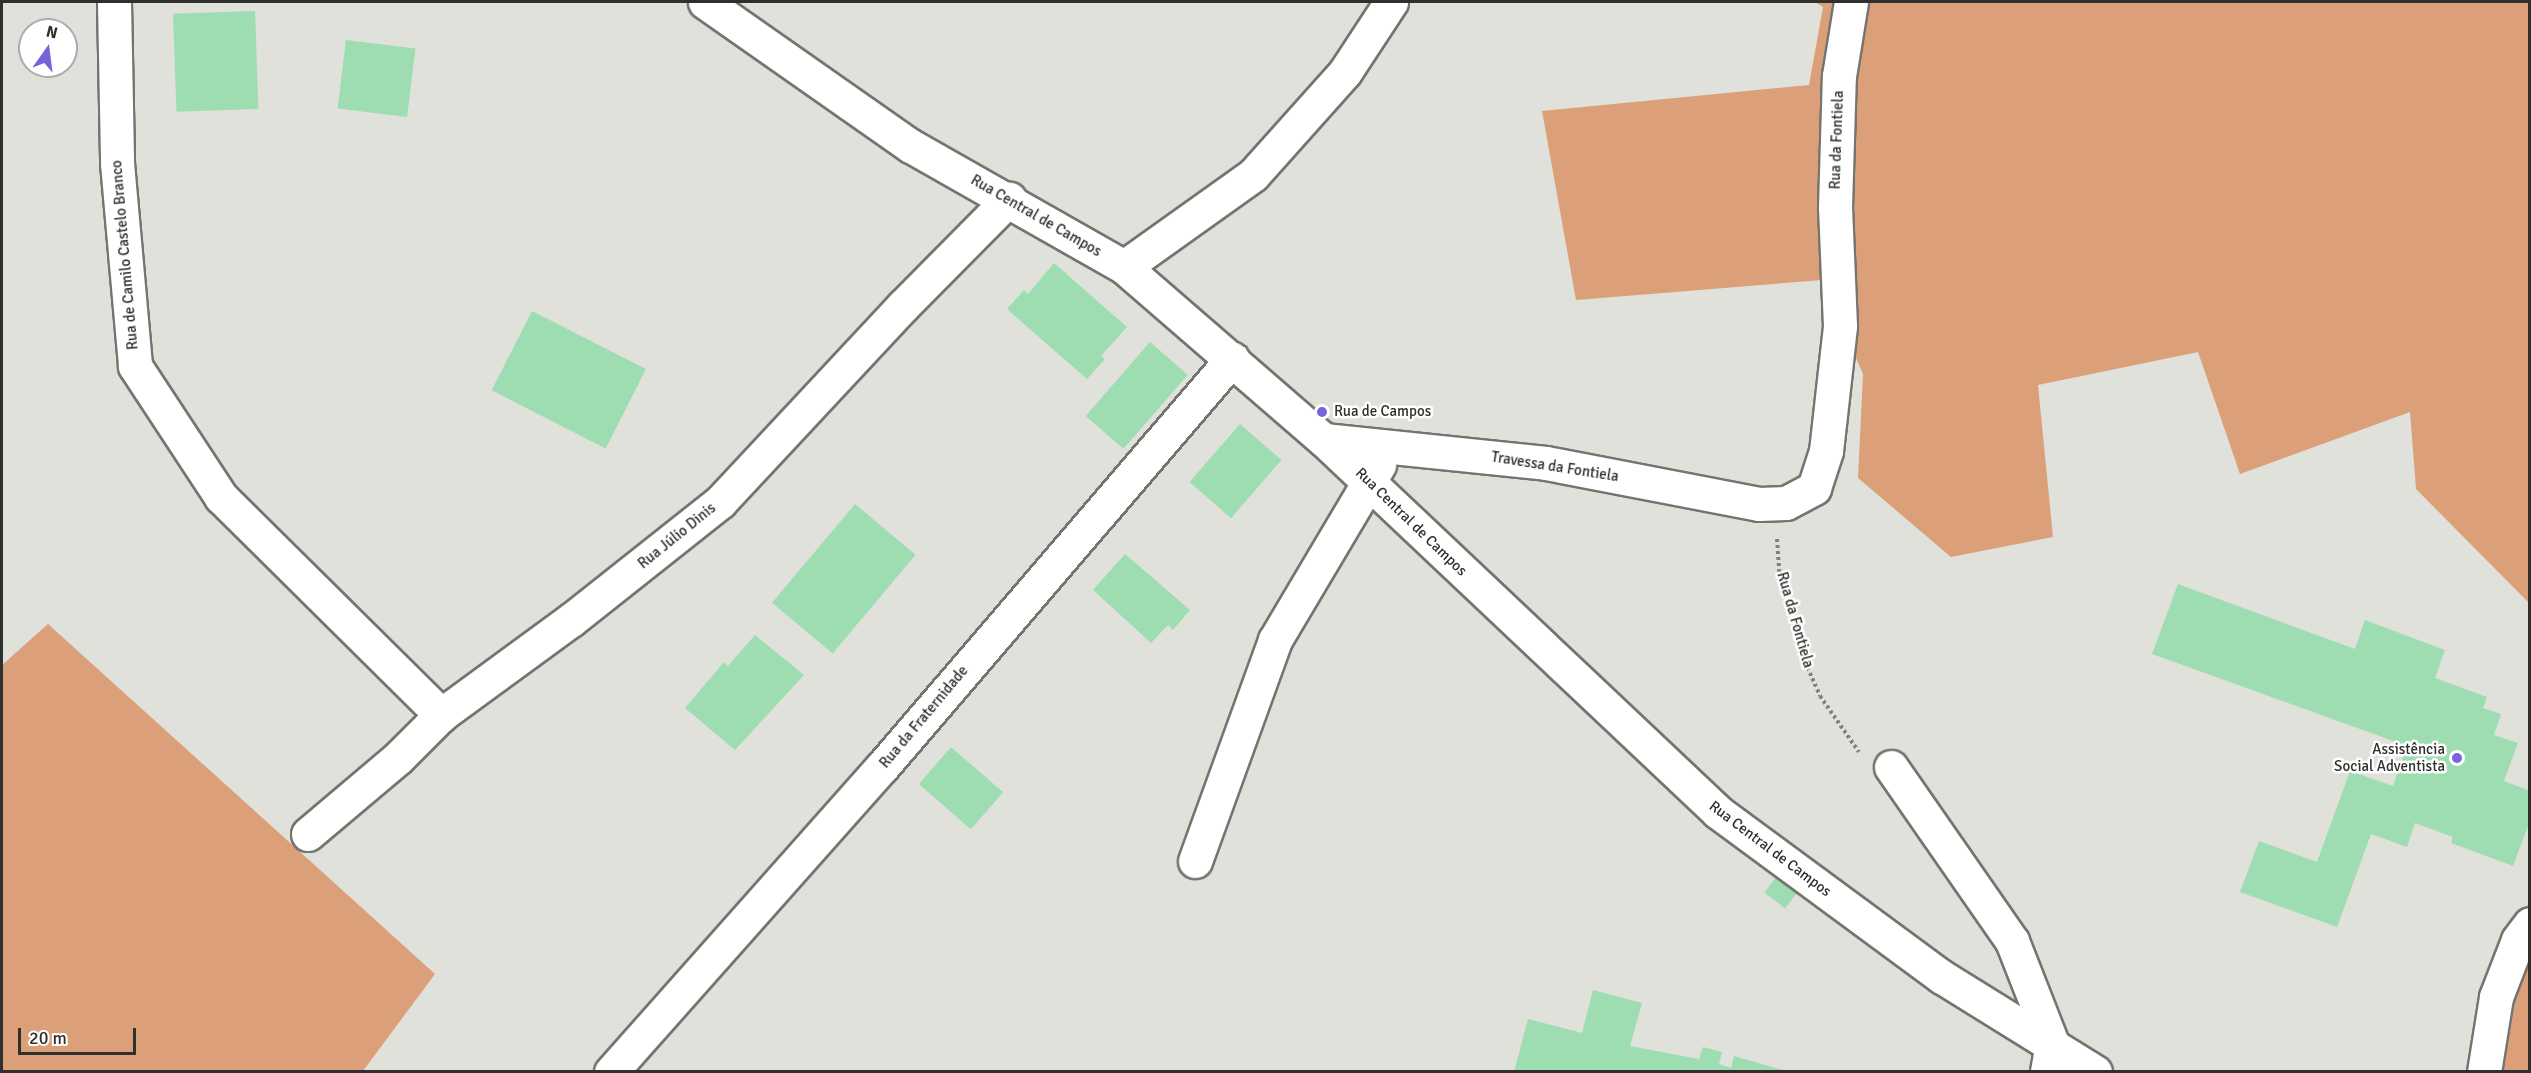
<!DOCTYPE html>
<meta charset="utf-8">
<style>
body{margin:0}
#map{position:relative;width:2531px;height:1073px;overflow:hidden;background:#dfe1da;font-family:Signika,sans-serif}
div>[style]{position:absolute}
[style*='--x']{left:calc(var(--x)*1px);top:calc(var(--y)*1px);width:calc(var(--w)*1px);rotate:calc(var(--a)*1deg)}
.forest>*{inset:0;background:#dba07a}
.building>*{inset:0;background:#9eddb2;transform-origin:0 0}
.path>*{height:4px;margin-top:-2px;transform-origin:0;background:repeating-linear-gradient(90deg,#81827d 0 3px,transparent 0 6px)}
.roads{filter:drop-shadow(2px 0 #73756e) drop-shadow(-2px 0 #73756e) drop-shadow(0 2px #73756e) drop-shadow(0 -2px #73756e)}
.minor>*{height:33px;margin:-16.5px;padding:0 16.5px;transform-origin:16.5px;border-radius:16.5px;background:#fff}
.dots>*{width:16px;height:16px;translate:-50% -50%;box-sizing:border-box;border:3px solid #fff;border-radius:50%}
span{translate:-50% -50%;white-space:nowrap;text-align:center;line-height:1.15;-webkit-text-stroke:5px #fff;paint-order:stroke}
.street-label{font-size:15px;color:#2f302d}
.poi-label{font-size:15px;color:#2f302d}
.left{translate:0 -50%;text-align:left}
.right{translate:-100% -50%;text-align:right}
.frame{position:absolute;inset:0;border:3px solid #2f302d;pointer-events:none}
.north{position:absolute;left:18px;top:18px;width:60px;height:60px;box-sizing:border-box;background:#fff;border:2px solid #acacab;border-radius:50%;rotate:14deg;font-size:16px;font-weight:700;line-height:24px;text-align:center;color:#2f302d}
.north::after{content:'';display:block;margin:auto;width:21px;height:27px;background:#7a62dd;clip-path:polygon(50% 0,100% 100%,50% 72%,0 100%)}
.scale{position:absolute;left:18px;top:1028px;width:118px;height:27px;box-sizing:border-box;border:3px solid #2f302d;border-top:0;padding-left:8px;font-size:18px;line-height:21px;white-space:nowrap;color:#2f302d;-webkit-text-stroke:4px #fff;paint-order:stroke}
</style>
<div id="map">
<div class="forest">
<div style="clip-path:polygon(1815px 2px,2529px 2px,2529px 603px,2416px 489px,2410px 412px,2240px 474px,2198px 352px,2038px 385px,2053px 537px,1951px 557px,1858px 478px,1863px 374px,1822px 280px,1576px 300px,1542px 111px,1809px 85px,1823px 7px)"></div>
<div style="clip-path:polygon(48px 624px,435px 974px,363px 1071px,2px 1071px,2px 665px)"></div>
<div style="clip-path:polygon(2529px 903px,2529px 1071px,2473px 1072px,2483px 981px)"></div>
</div>
<div class="building">
<div style="left:255px;top:11px;width:98px;height:82px;rotate:88deg"></div>
<div style="left:346px;top:40px;width:70px;height:69px;rotate:7deg"></div>
<div style="clip-path:polygon(1054px 263px,1127px 327px,1101px 356px,1105px 359px,1087px 379px,1007px 309px,1024px 290px,1028px 294px)"></div>
<div style="left:532px;top:311px;width:128px;height:89px;rotate:27deg"></div>
<div style="left:1150px;top:342px;width:50px;height:98px;rotate:41deg"></div>
<div style="left:1240px;top:424px;width:55px;height:77px;rotate:41deg"></div>
<div style="left:855px;top:504px;width:79px;height:129px;rotate:40deg"></div>
<div style="clip-path:polygon(1125px 554px,1190px 610px,1173px 630px,1168px 625px,1151px 643px,1093px 590px)"></div>
<div style="clip-path:polygon(2178px 584px,2355px 649px,2365px 620px,2445px 650px,2435px 678px,2487px 697px,2483px 708px,2501px 714px,2494px 735px,2518px 743px,2504px 781px,2530px 791px,2530px 821px,2513px 866px,2451px 843px,2453px 837px,2415px 823px,2407px 847px,2371px 834px,2337px 927px,2240px 892px,2259px 841px,2317px 862px,2350px 771px,2393px 786px,2407px 746px,2152px 654px)"></div>
<div style="clip-path:polygon(755px 635px,804px 675px,735px 750px,685px 708px,724px 662px,728px 666px)"></div>
<div style="left:951px;top:747px;width:69px;height:49px;rotate:41deg"></div>
<div style="left:1780px;top:872px;width:26px;height:26px;rotate:37deg"></div>
<div style="clip-path:polygon(1593px 990px,1642px 1003px,1630px 1046px,1699px 1059px,1703px 1047px,1722px 1052px,1719px 1064px,1731px 1068px,1734px 1056px,1790px 1072px,1514px 1072px,1528px 1019px,1582px 1033px)"></div>
</div>
<div class="path">
<div style="--x:1777;--y:539;--w:39;--a:86"></div>
<div style="--x:1780;--y:578;--w:88;--a:73.4"></div>
<div style="--x:1805;--y:662;--w:37;--a:66"></div>
<div style="--x:1820;--y:696;--w:68;--a:55.1"></div>
</div>
<div class="roads">
<div class="minor">
<div style="--x:114;--y:2;--w:161;--a:88.9"></div>
<div style="--x:117;--y:163;--w:204;--a:84.9"></div>
<div style="--x:135;--y:366;--w:157;--a:56.7"></div>
<div style="--x:221;--y:497;--w:310;--a:44.7"></div>
<div style="--x:705;--y:2;--w:251;--a:35"></div>
<div style="--x:911;--y:146;--w:245;--a:29.6"></div>
<div style="--x:1124;--y:267;--w:264;--a:40.9"></div>
<div style="--x:1324;--y:440;--w:542;--a:43.35"></div>
<div style="--x:1718;--y:812;--w:278;--a:36.4"></div>
<div style="--x:1942;--y:977;--w:180;--a:31.8"></div>
<div style="--x:1124;--y:267;--w:158;--a:-35.5"></div>
<div style="--x:1253;--y:175;--w:138;--a:-48.2"></div>
<div style="--x:1345;--y:72;--w:84;--a:-56.7"></div>
<div style="--x:1324;--y:440;--w:223;--a:5.9"></div>
<div style="--x:1546;--y:463;--w:217;--a:10.9"></div>
<div style="--x:1759;--y:504;--w:27;--a:-2"></div>
<div style="--x:1786;--y:503;--w:32;--a:-28"></div>
<div style="--x:1814;--y:488;--w:39;--a:-72"></div>
<div style="--x:1826;--y:451;--w:126;--a:-83.6"></div>
<div style="--x:1840;--y:326;--w:119;--a:-92.4"></div>
<div style="--x:1835;--y:207;--w:131;--a:-88.3"></div>
<div style="--x:1839;--y:76;--w:75;--a:-80.8"></div>
<div style="--x:1891;--y:767;--w:212;--a:55.2"></div>
<div style="--x:2012;--y:941;--w:110;--a:68.6"></div>
<div style="--x:2052;--y:1043;--w:29;--a:100"></div>
<div style="--x:308;--y:834;--w:118;--a:-40.2"></div>
<div style="--x:398;--y:758;--w:61;--a:-45"></div>
<div style="--x:441;--y:715;--w:161;--a:-36.2"></div>
<div style="--x:571;--y:620;--w:190;--a:-38.4"></div>
<div style="--x:720;--y:502;--w:268;--a:-47"></div>
<div style="--x:903;--y:306;--w:151;--a:-45.3"></div>
<div style="--x:1195;--y:861;--w:235;--a:-70.1"></div>
<div style="--x:1275;--y:640;--w:204;--a:-59.3"></div>
<div style="--x:611;--y:1072;--w:408;--a:-48.4"></div>
<div style="--x:882;--y:767;--w:538;--a:-49.38"></div>
<div style="--x:2484;--y:1072;--w:76;--a:-80.9"></div>
<div style="--x:2496;--y:997;--w:61;--a:-68.9"></div>
<div style="--x:2518;--y:940;--w:20;--a:-53"></div>
</div>
</div>
<div class="dots">
<div style="left:1322px;top:412px;background:#7a62dd"></div>
<div style="left:2457px;top:758px;background:#7a62dd"></div>
</div>
<div class="street-label">
<span style="left:1837px;top:140px;rotate:-88deg">Rua da Fontiela</span>
<span style="left:1036px;top:216px;rotate:30deg">Rua Central de Campos</span>
<span style="left:125px;top:255px;rotate:-95deg">Rua de Camilo Castelo Branco</span>
<span style="left:1555px;top:467px;rotate:9deg">Travessa da Fontiela</span>
<span style="left:1411px;top:522px;rotate:44deg">Rua Central de Campos</span>
<span style="left:677px;top:536px;rotate:-39deg">Rua Júlio Dinis</span>
<span style="left:1795px;top:620px;rotate:74deg">Rua da Fontiela</span>
<span style="left:924px;top:717px;rotate:-50deg">Rua da Fraternidade</span>
<span style="left:1770px;top:849px;rotate:37deg">Rua Central de Campos</span>
</div>
<div class="poi-label">
<span class="left" style="left:1334px;top:412px">Rua de Campos</span>
<span class="right" style="left:2445px;top:758px">Assistência<br>Social Adventista</span>
</div>
<div class="frame"></div>
<div class="north">N</div>
<div class="scale">20 m</div>
</div>
